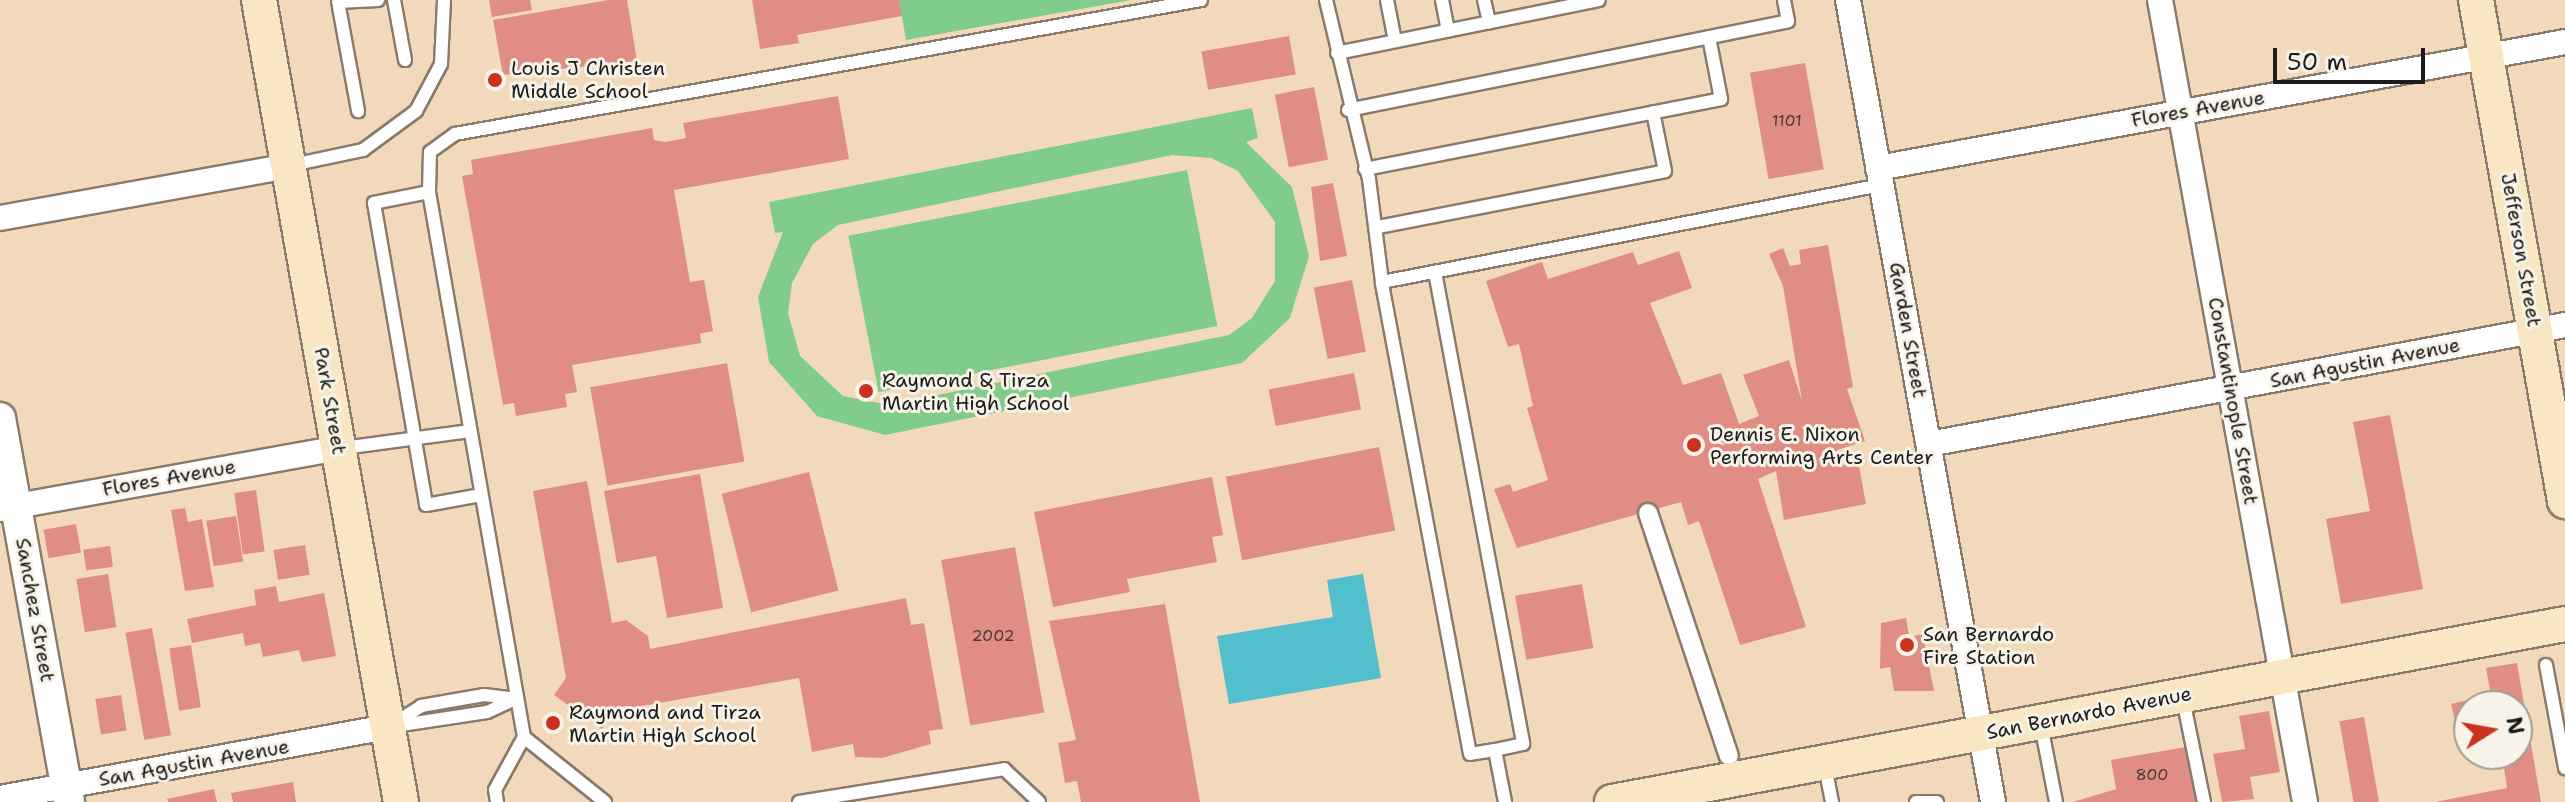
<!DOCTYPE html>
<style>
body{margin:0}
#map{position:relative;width:2565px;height:802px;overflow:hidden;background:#f3d9bb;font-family:"Shantell Sans",sans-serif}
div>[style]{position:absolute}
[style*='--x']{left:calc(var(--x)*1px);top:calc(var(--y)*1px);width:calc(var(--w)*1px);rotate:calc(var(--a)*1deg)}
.green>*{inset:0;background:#80cc8a;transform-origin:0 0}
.water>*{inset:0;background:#53bfcd}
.building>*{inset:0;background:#e08e85;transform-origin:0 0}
.roads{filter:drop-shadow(2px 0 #887a6c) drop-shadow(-2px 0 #887a6c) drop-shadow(0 2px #887a6c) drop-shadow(0 -2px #887a6c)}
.service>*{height:12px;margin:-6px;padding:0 6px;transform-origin:6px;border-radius:6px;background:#fff}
.pedestrian>*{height:18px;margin:-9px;padding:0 9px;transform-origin:9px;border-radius:9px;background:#fff}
.minor>*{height:24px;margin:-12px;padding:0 12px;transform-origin:12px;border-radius:12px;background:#fff}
.tertiary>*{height:30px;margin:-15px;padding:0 15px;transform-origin:15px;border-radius:15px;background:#fff}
.secondary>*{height:34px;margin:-17px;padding:0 17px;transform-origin:17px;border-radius:17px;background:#f9e7c3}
.dots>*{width:22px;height:22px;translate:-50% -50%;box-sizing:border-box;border:4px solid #f7f3e8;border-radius:50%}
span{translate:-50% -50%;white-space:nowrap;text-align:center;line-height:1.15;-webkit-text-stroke:6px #f7f3e8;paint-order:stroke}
.number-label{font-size:16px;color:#4d3836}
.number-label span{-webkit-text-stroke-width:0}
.poi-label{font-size:20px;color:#1c1c1c}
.left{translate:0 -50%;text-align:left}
.street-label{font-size:20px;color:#1c1c1c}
.north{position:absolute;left:2453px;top:690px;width:80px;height:80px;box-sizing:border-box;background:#f7f3e8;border:2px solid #9f9d96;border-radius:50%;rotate:79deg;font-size:22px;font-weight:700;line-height:32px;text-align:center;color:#1c1c1c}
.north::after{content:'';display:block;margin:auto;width:28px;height:36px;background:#c8321e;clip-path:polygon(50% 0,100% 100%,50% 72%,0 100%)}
.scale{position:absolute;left:2273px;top:48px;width:152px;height:36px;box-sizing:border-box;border:4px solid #1c1c1c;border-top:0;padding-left:10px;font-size:24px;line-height:28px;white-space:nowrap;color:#1c1c1c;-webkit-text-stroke:6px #f7f3e8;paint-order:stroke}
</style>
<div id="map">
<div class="green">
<div style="clip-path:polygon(899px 0,1131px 0,906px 40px)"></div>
<div style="clip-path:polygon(evenodd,1252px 108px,1258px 138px,1246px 142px,1292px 187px,1309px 256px,1290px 318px,1242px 363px,885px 435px,817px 416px,769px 362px,758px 297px,783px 232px,775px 233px,769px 202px,1252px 108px,1172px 155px,1211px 158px,1238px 171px,1275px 222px,1275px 281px,1252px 318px,1229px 335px,889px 405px,843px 396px,800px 356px,788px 313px,792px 283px,813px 244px,838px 225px,1172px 155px)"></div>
<div style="left:1187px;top:170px;width:159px;height:345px;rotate:79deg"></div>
</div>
<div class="water">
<div style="clip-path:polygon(1363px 574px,1381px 678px,1229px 704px,1217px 636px,1333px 617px,1327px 580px)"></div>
</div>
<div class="building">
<div style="clip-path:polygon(489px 0,530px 0,532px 10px,492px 17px)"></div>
<div style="clip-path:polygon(608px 0,627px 0,637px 61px,503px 75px,493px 20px)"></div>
<div style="clip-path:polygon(752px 0,899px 0,902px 16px,797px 35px,799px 43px,760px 49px)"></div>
<div style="left:1289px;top:36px;width:39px;height:89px;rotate:80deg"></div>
<div style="left:1805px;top:63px;width:108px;height:56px;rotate:80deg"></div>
<div style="left:1314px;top:87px;width:74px;height:40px;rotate:79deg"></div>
<div style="clip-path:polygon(838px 96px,849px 159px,674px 190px,690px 282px,704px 280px,713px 331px,700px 334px,701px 343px,572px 365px,577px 392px,565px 394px,567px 407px,516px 416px,514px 403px,503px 405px,462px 176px,473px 174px,471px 160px,652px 128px,654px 140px,665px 142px,686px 138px,683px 123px)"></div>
<div style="clip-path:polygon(1333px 183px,1347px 256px,1320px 261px,1311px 187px)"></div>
<div style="clip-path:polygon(1828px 245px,1853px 387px,1847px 389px,1865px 441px,1837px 450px,1843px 465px,1858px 461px,1866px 504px,1784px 520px,1776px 471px,1758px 479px,1806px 627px,1740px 645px,1699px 521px,1688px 525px,1681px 502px,1517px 548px,1494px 489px,1510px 484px,1513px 492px,1548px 480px,1527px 408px,1533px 406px,1519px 344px,1508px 347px,1486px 281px,1542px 262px,1548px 279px,1633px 252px,1638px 265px,1679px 251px,1692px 288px,1650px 303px,1683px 385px,1721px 373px,1739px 424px,1759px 416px,1743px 375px,1789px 360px,1802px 401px,1783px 286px,1769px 254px,1783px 248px,1790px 266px,1801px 264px,1799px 250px)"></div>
<div style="left:1352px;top:280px;width:73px;height:39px;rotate:79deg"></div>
<div style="left:727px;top:363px;width:100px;height:139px;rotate:80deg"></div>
<div style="left:1354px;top:373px;width:37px;height:87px;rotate:79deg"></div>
<div style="clip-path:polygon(2390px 415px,2423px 589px,2341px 604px,2326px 519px,2370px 511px,2353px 422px)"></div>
<div style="left:1379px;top:447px;width:85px;height:156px;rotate:79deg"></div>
<div style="left:809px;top:472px;width:122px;height:90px;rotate:76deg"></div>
<div style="clip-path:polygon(700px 474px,723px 608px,667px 618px,656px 556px,617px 563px,604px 491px)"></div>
<div style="clip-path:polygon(1212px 477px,1223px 535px,1212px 537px,1217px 562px,1127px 579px,1130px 592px,1053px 607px,1034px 512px)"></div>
<div style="clip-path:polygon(587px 481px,612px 623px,626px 620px,648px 636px,650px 649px,906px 598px,911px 625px,924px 623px,943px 729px,929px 731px,931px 744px,882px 758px,855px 757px,853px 744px,812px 752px,799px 678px,614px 711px,602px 729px,554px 695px,566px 678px,533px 491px)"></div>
<div style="left:256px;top:490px;width:62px;height:22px;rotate:82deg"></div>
<div style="clip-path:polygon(185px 508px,188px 522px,202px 519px,214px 587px,185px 591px,171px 510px)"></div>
<div style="left:236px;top:516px;width:46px;height:30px;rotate:81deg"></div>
<div style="left:76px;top:524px;width:29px;height:33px;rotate:80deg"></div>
<div style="left:305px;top:545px;width:30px;height:32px;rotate:81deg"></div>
<div style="left:110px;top:546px;width:21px;height:27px;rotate:82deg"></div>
<div style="left:1015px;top:547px;width:168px;height:75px;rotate:80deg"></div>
<div style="left:108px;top:574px;width:54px;height:32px;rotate:81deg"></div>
<div style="left:1582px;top:584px;width:65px;height:68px;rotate:80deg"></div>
<div style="clip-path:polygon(276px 586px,279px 602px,324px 593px,336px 656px,302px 662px,299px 650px,263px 657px,260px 643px,245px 646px,243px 633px,192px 643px,187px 619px,256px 605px,254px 590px)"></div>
<div style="clip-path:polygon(1165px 604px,1200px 802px,1081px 802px,1077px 781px,1065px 783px,1058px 743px,1076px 740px,1049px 621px)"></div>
<div style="clip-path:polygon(1906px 618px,1909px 637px,1923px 634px,1934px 691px,1894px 691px,1890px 667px,1880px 669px,1881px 623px)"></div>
<div style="left:152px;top:628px;width:109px;height:27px;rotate:80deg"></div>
<div style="left:191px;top:645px;width:63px;height:22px;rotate:81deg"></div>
<div style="clip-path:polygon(2517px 663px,2541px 802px,2435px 802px,2507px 788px,2502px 754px,2517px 754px,2517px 706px,2493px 706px,2486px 668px)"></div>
<div style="left:121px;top:695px;width:36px;height:26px;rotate:81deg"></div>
<div style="clip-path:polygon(2477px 698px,2479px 706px,2469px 706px,2469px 736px,2459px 738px,2451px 704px)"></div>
<div style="clip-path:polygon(2269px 711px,2280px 772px,2250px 777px,2254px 799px,2222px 802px,2213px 754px,2245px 749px,2239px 716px)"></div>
<div style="left:2364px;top:717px;width:86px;height:25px;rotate:80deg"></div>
<div style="clip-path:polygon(2186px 747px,2196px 802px,2073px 802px,2116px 789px,2111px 760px)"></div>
<div style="clip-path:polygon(293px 782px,296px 802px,233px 802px,231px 793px)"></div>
<div style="clip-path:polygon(214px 789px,217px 802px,168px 802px,167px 799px)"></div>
</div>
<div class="roads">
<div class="service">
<div style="--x:394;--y:0;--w:61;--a:79.6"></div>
<div style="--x:1326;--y:0;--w:184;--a:76.5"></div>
<div style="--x:1369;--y:179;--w:104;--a:82.8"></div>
<div style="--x:1387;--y:0;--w:42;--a:79"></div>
<div style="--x:1442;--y:0;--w:31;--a:79"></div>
<div style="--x:1484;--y:0;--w:23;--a:77"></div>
<div style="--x:338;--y:2;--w:40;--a:-2.9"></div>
<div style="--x:339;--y:7;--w:106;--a:79.6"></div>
<div style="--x:1337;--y:53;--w:267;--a:-11.4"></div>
<div style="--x:1348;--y:110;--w:449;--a:-11.4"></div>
<div style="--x:1788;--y:21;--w:21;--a:-101"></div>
<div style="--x:292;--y:165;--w:73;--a:-11.9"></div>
<div style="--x:363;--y:150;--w:66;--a:-36.3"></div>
<div style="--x:416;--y:111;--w:53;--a:-62"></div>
<div style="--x:441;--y:64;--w:64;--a:-87.3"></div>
<div style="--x:1365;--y:169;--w:363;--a:-11.1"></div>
<div style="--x:1721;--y:99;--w:63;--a:-101"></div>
<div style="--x:429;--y:192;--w:56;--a:168.7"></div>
<div style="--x:374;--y:203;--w:306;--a:80.2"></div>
<div style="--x:426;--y:505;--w:56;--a:-10.3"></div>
<div style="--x:1378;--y:227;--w:292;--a:-11"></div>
<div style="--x:1665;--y:171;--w:60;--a:-101.5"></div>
<div style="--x:1435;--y:272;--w:480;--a:79.4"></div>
<div style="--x:1523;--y:744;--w:29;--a:168"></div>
<div style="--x:343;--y:448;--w:128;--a:-7.6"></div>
<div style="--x:2546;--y:665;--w:105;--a:79.5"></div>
<div style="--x:484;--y:695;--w:31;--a:7"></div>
<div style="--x:515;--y:699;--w:31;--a:155"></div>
<div style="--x:487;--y:712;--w:100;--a:171.4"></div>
<div style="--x:388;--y:727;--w:39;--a:-32"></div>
<div style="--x:421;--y:706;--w:64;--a:-9.9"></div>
<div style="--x:2183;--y:699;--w:105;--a:78.5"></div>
<div style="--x:2041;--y:725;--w:78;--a:79"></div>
<div style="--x:1825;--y:766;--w:37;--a:79"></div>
<div style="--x:497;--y:802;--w:12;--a:-99"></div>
<div style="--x:495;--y:790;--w:60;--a:-61.3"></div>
<div style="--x:605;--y:802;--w:104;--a:-141.3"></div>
<div style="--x:524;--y:737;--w:553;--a:-99.89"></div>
<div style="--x:429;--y:192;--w:40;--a:-88.6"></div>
<div style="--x:430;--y:152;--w:31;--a:-36"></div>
<div style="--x:455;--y:134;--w:758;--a:-10.18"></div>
<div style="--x:799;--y:802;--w:208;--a:-9.1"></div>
<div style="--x:1004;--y:769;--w:48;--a:43.3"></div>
<div style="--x:1505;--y:802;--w:53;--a:-100.9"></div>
<div style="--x:1495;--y:750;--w:25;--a:171"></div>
<div style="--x:1470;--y:754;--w:480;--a:-100.6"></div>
<div style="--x:1382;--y:282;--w:508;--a:-11"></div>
<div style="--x:1916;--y:802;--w:21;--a:0"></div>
</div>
<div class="pedestrian">
<div style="--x:1648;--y:513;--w:256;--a:71.6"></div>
</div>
<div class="minor">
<div style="--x:1848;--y:0;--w:815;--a:79.75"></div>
<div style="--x:2160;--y:0;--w:815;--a:79.75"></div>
<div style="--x:1878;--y:168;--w:698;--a:-10.39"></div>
<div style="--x:0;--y:218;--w:294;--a:-10.2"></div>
<div style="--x:1929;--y:444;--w:647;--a:-10.6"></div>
<div style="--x:0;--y:509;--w:343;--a:-10.2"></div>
<div style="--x:0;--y:798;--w:394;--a:-10.4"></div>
</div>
<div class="tertiary">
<div style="--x:0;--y:418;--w:390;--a:79.8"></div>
</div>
<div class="secondary">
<div style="--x:259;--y:0;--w:814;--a:79.96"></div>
<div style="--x:2476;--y:0;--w:509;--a:79.93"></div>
<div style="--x:1612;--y:802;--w:969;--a:-10.58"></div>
</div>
</div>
<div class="dots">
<div style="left:495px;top:80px;background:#c8321e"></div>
<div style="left:866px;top:391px;background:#c8321e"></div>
<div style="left:1694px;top:445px;background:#c8321e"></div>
<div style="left:1907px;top:645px;background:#c8321e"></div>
<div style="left:553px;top:723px;background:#c8321e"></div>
</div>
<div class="number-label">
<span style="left:1787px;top:121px">1101</span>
<span style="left:993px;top:636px">2002</span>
<span style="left:2152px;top:775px">800</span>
</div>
<div class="poi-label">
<span class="left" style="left:511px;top:80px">Louis J Christen<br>Middle School</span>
<span class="left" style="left:882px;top:392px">Raymond &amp; Tirza<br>Martin High School</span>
<span class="left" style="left:1710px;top:446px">Dennis E. Nixon<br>Performing Arts Center</span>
<span class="left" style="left:1923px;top:646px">San Bernardo<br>Fire Station</span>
<span class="left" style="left:569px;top:724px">Raymond and Tirza<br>Martin High School</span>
</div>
<div class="street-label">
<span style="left:2198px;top:109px;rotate:-10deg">Flores Avenue</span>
<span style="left:2521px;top:250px;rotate:80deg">Jefferson Street</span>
<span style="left:1908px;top:330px;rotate:80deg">Garden Street</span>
<span style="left:2365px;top:363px;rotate:-11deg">San Agustin Avenue</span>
<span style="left:330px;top:401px;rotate:80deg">Park Street</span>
<span style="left:2233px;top:401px;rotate:80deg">Constantinople Street</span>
<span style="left:169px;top:478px;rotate:-10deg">Flores Avenue</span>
<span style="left:35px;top:610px;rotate:80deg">Sanchez Street</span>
<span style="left:2089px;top:713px;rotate:-11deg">San Bernardo Avenue</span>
<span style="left:194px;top:763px;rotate:-10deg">San Agustin Avenue</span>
</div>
<div class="north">N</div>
<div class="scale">50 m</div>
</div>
